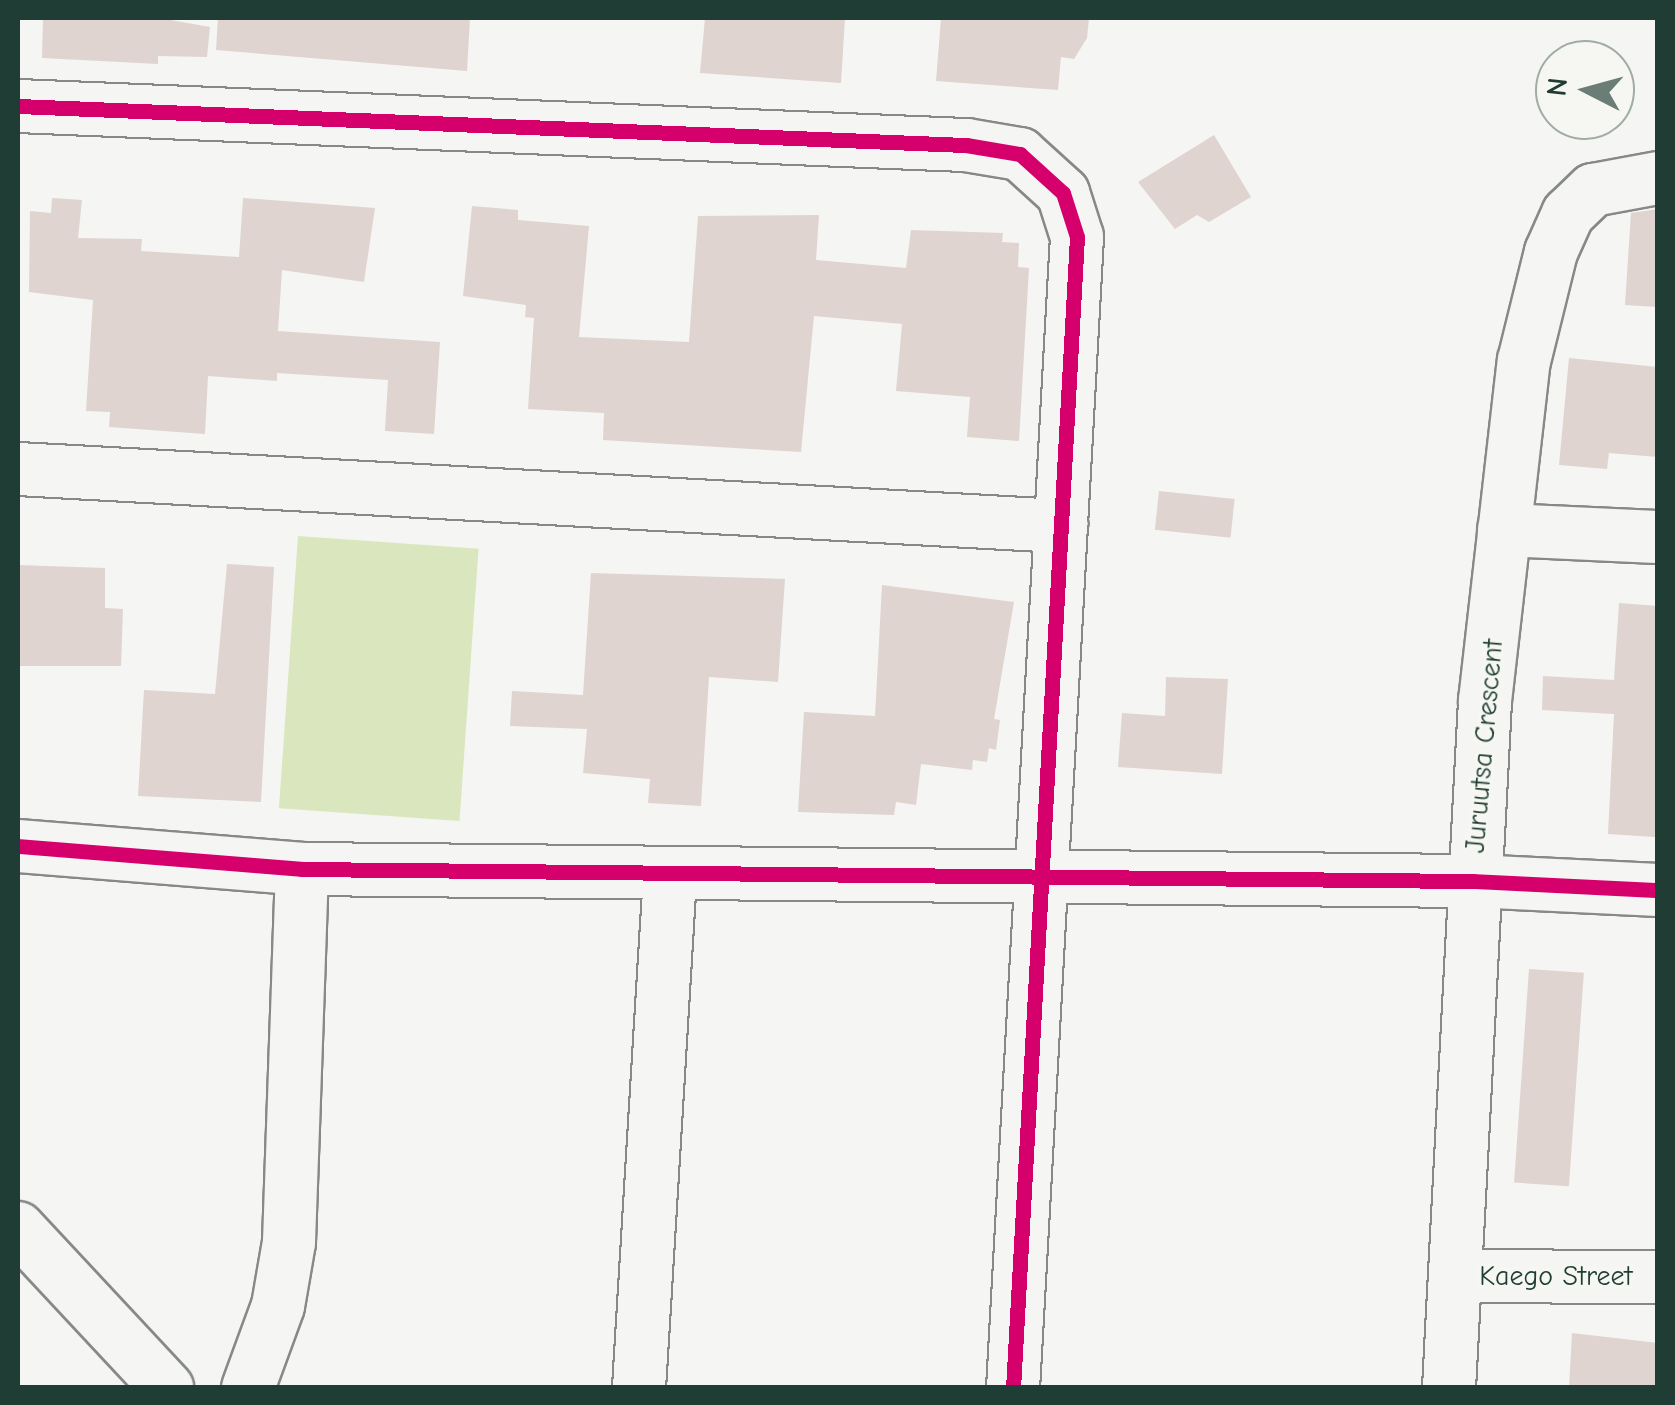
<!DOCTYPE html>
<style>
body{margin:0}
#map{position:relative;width:1675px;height:1405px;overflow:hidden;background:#f5f5f3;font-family:"Comic Neue",sans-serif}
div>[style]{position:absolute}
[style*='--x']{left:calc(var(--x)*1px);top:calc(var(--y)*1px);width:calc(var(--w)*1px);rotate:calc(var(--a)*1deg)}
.green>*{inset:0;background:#dae7be;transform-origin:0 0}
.building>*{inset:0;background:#dfd4d0;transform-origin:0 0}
.roads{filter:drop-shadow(2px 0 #858a88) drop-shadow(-2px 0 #858a88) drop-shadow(0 2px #858a88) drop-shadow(0 -2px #858a88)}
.minor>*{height:52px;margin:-26px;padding:0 26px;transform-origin:26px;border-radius:26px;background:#f5f5f3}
.cycleway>*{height:15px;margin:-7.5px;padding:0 7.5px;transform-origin:7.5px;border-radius:7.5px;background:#d6006c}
span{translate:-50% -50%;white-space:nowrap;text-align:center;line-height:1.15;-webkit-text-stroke:8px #f6f6f2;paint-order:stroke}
.street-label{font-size:28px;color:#1f3d34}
.frame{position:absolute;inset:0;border:20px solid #1f3d34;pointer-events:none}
.north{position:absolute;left:1535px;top:40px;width:100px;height:100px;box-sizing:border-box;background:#f6f6f2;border:2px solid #a0aca6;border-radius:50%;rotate:276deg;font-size:28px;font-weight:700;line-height:40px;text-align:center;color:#1f3d34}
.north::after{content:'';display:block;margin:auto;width:35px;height:45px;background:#6a7d77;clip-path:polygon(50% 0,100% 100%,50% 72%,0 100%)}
</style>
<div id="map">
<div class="green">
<div style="left:298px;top:536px;width:181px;height:273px;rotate:4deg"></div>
</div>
<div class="building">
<div style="clip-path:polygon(43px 18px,159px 18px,210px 27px,207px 57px,158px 56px,158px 64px,42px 58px)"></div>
<div style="clip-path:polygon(218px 18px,470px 18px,467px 71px,216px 50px)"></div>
<div style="clip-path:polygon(705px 18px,845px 18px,841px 83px,700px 73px)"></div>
<div style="clip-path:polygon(941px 18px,1089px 18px,1087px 38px,1074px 59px,1061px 57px,1058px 90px,936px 81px)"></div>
<div style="clip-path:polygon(1214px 135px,1251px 197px,1209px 222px,1197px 215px,1175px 229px,1138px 182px)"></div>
<div style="clip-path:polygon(52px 198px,82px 200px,78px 238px,142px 239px,141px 251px,239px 257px,243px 198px,375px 208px,364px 282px,282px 270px,278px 331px,440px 342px,434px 434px,385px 431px,388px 380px,277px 373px,277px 381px,208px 376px,205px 434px,109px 427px,110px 412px,86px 411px,93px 300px,29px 292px,30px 211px,51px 213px)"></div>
<div style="clip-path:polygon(472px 206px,518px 210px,518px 220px,589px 226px,579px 337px,689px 342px,698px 216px,819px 215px,816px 260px,906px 268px,911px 230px,1003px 233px,1002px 242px,1019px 243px,1018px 267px,1029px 268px,1019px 441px,967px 437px,970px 397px,896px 391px,902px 324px,814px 316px,801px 452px,603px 440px,604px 413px,528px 409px,534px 318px,525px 317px,526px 305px,463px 296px)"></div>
<div style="clip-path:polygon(1658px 209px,1658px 307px,1625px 305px,1631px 213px)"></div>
<div style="clip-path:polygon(1569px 358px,1658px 367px,1658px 457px,1609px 453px,1607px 469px,1559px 465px)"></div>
<div style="left:1159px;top:491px;width:76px;height:39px;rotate:6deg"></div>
<div style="clip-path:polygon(227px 564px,274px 567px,261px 802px,138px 796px,144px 690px,215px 694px)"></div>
<div style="clip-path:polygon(18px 565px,105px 568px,105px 608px,123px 609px,121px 666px,18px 666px)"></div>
<div style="clip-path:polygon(591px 573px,785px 579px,778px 682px,709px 677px,701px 806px,648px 803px,650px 779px,583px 773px,587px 729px,510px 726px,512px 691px,583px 695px)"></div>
<div style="clip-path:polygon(882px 585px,1014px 602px,994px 719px,1000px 720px,996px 750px,989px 748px,987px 762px,973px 760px,972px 770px,921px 764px,916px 805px,896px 802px,894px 815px,798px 812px,804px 712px,875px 716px)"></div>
<div style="clip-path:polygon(1619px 603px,1658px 606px,1655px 837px,1608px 834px,1614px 714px,1542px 710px,1543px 676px,1614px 680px)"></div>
<div style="clip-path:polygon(1166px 677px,1228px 679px,1222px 774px,1118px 767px,1122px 713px,1165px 716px)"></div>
<div style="left:1529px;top:969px;width:55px;height:214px;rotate:4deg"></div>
<div style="clip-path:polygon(1572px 1333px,1658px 1343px,1658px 1388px,1569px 1388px)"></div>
</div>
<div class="roads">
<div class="minor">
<div style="--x:18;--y:106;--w:949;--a:2.36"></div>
<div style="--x:966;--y:145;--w:55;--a:9.5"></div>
<div style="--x:1020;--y:154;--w:58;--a:42.2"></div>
<div style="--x:1063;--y:193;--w:46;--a:72.3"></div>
<div style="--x:1077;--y:237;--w:1153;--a:93.18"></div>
<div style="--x:18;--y:469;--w:1045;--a:3.13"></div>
<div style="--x:1504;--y:530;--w:154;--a:2.6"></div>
<div style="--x:18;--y:846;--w:285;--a:4.6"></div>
<div style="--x:302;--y:869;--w:1171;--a:0.59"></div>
<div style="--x:1473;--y:881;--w:185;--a:2.8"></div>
<div style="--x:18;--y:1228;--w:219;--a:47"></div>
<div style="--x:1455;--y:1276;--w:203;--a:0.3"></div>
<div style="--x:248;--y:1388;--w:87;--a:-69.9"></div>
<div style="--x:278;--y:1306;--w:65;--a:-80.2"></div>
<div style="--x:289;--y:1242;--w:373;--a:-88"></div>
<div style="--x:639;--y:1388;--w:514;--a:-86.54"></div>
<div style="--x:1449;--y:1388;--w:688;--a:-87"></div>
<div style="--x:1485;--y:701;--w:342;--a:-83.5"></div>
<div style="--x:1524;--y:361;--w:112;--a:-76.1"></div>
<div style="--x:1551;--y:252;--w:42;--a:-65.9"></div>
<div style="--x:1568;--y:214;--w:35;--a:-44"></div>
<div style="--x:1593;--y:190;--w:66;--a:-10.5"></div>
</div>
</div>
<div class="cycleway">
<div style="--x:18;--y:106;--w:949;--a:2.36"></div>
<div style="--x:966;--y:145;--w:55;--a:9.5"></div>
<div style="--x:1020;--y:154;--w:58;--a:42.2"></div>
<div style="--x:1063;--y:193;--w:46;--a:72.3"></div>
<div style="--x:1077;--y:237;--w:1153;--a:93.18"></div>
<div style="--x:18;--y:846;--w:285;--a:4.6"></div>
<div style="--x:302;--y:869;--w:1171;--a:0.59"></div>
<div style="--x:1473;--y:881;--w:185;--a:2.8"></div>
</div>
<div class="street-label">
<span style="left:1484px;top:746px;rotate:-85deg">Juruutsa Crescent</span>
<span style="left:1556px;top:1276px">Kaego Street</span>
</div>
<div class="frame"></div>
<div class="north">N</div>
</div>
